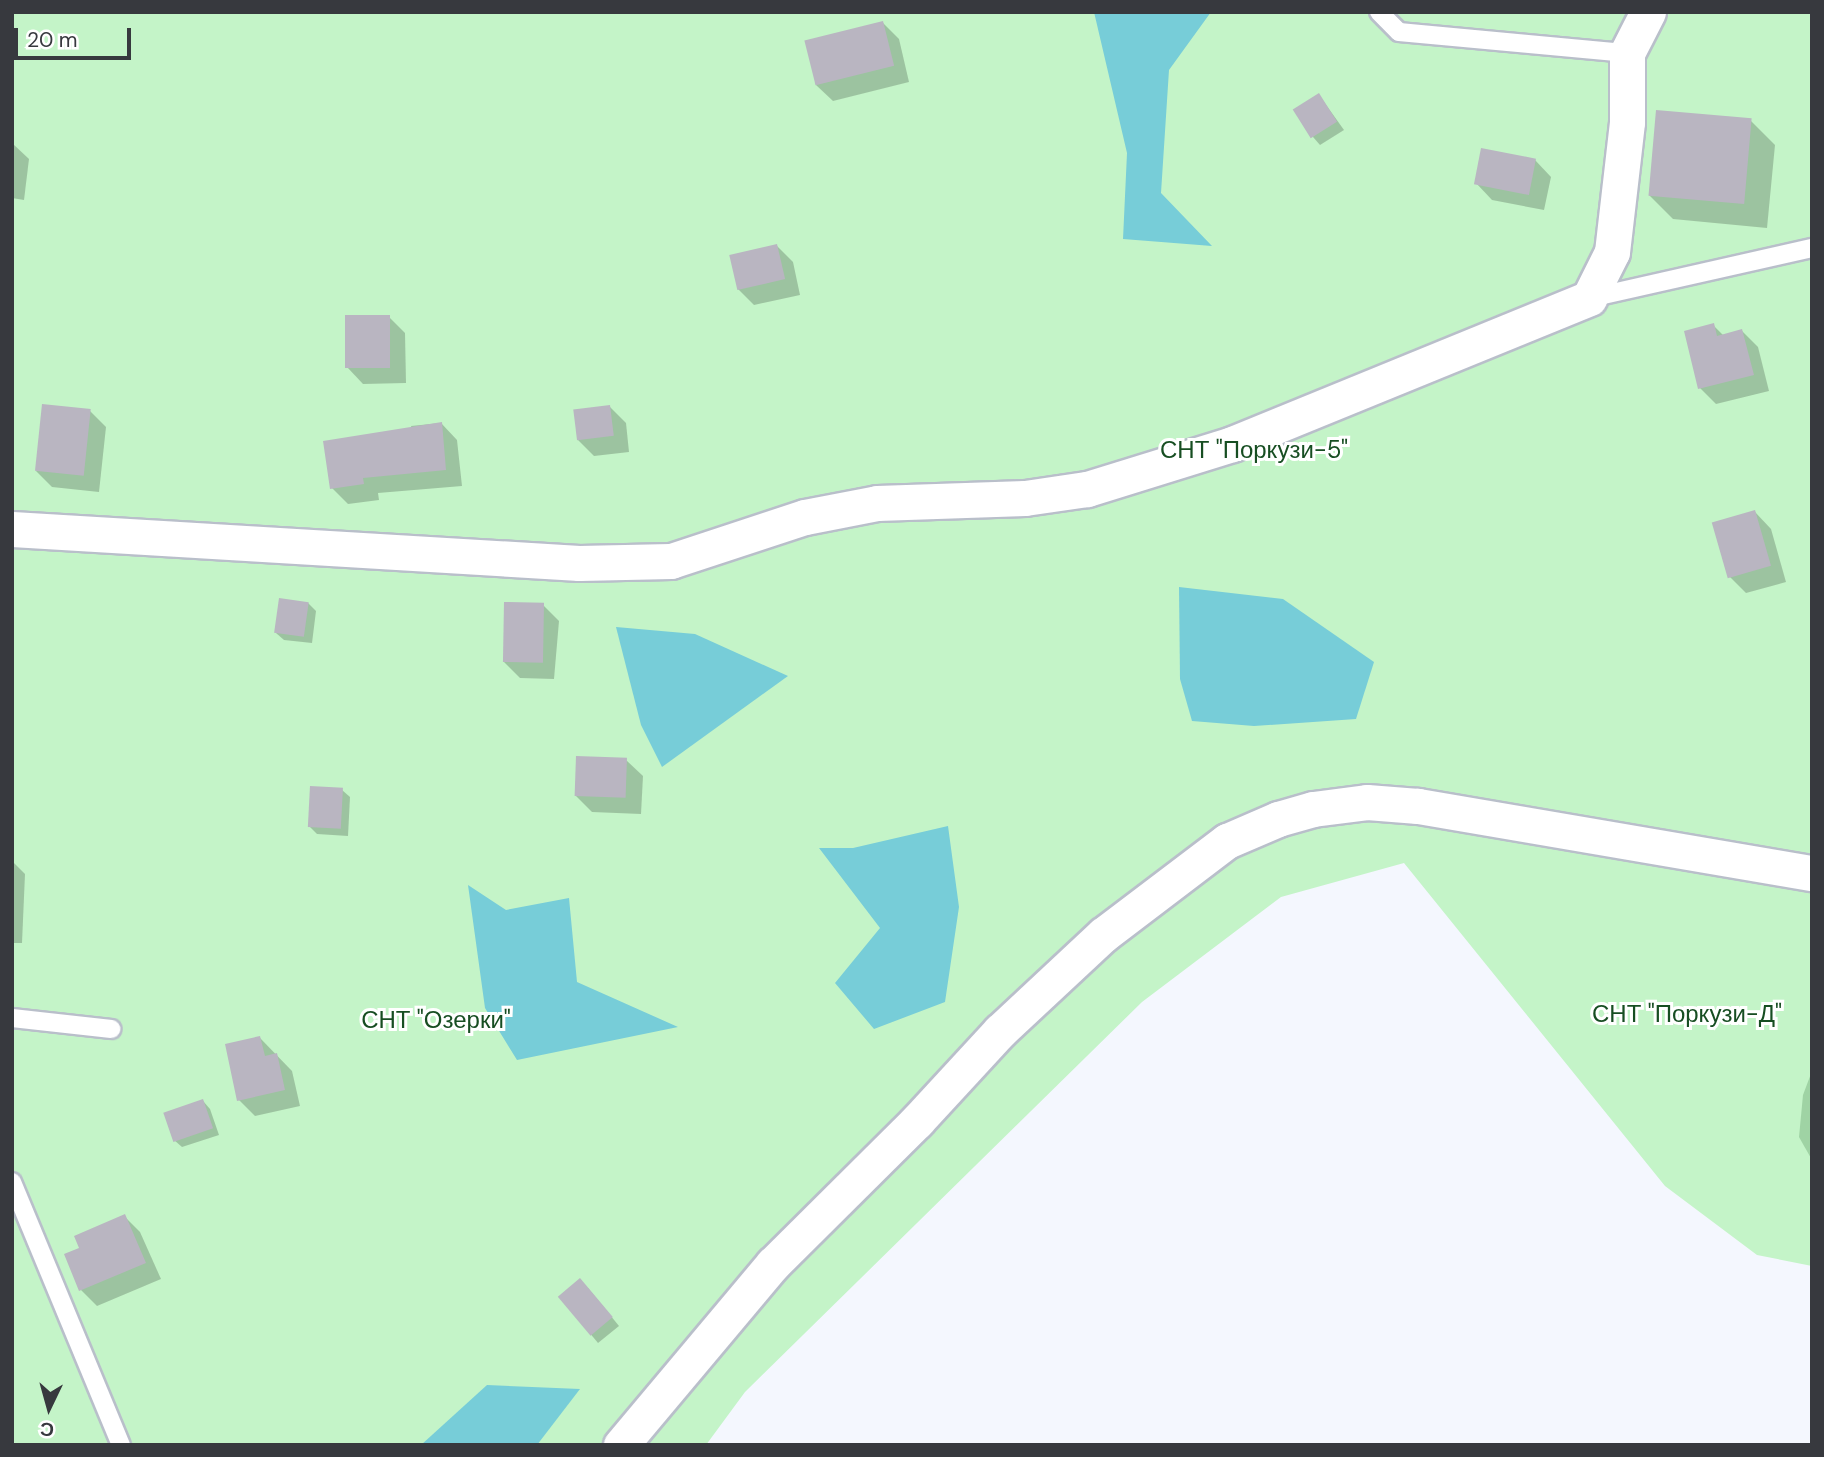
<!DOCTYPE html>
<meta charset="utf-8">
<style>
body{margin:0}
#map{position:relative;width:1824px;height:1457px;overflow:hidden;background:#f4f7fe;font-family:"DM Sans",sans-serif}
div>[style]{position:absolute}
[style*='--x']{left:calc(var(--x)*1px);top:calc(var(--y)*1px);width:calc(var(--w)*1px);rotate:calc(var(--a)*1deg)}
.green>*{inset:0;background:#c4f4c8}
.forest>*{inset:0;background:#9fd3a4}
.water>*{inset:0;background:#77cdd8}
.shadow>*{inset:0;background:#0003}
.building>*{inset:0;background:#b9b5c1;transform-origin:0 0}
.roads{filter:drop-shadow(2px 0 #b9bfca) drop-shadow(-2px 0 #b9bfca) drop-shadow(0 2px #b9bfca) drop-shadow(0 -2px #b9bfca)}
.lane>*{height:18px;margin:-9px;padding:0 9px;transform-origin:9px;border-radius:9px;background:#fff}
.street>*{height:35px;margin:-17.5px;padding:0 17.5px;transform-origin:17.5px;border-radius:17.5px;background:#fff}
span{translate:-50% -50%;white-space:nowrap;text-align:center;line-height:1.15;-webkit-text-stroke:6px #fff;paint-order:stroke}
.park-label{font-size:24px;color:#174e22}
.frame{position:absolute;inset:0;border:14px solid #37393e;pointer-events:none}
.north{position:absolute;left:14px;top:1373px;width:70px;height:70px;-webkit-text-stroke:5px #fff;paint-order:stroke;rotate:185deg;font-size:19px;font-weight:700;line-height:28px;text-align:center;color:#37393e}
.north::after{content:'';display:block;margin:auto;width:24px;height:32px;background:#37393e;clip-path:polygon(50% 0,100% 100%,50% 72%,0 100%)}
.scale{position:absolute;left:14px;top:28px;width:117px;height:32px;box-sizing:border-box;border:4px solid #37393e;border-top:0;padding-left:9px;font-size:21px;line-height:24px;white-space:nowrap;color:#37393e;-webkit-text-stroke:5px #fff;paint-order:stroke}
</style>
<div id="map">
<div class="green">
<div style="clip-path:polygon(12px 12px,1812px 12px,1812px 1266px,1757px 1255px,1665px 1186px,1404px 863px,1281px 897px,1142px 1002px,745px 1392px,706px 1445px,12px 1445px)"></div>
</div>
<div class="forest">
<div style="clip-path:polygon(1812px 1071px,1812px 1160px,1799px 1137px,1803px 1095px)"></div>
</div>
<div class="water">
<div style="clip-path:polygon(1094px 12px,1211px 12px,1169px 70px,1161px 193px,1212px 246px,1123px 239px,1127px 153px)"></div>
<div style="clip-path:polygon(1179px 587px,1283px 599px,1374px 662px,1356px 719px,1254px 726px,1192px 721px,1180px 679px)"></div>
<div style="clip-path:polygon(616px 627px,695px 634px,788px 676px,662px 767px,641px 725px)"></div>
<div style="clip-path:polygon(948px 826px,959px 907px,945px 1002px,874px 1029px,835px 983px,880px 928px,819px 848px,853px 848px)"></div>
<div style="clip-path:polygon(468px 885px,506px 910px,569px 898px,577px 982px,678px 1027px,517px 1060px,485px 1008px)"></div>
<div style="clip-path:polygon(487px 1385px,580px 1389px,537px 1445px,421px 1445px)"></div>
</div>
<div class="shadow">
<div style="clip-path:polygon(883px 23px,899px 39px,909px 82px,833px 101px,816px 85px)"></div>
<div style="clip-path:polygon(1319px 95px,1344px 130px,1320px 145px,1313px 137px)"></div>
<div style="clip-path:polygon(1751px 121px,1775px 145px,1767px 228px,1673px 219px,1649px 195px)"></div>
<div style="clip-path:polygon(12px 143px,29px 159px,24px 200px,12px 198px)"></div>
<div style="clip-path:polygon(1535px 160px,1551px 177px,1544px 210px,1492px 200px,1476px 183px)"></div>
<div style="clip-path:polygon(777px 246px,793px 262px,800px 295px,754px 305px,738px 289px)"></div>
<div style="clip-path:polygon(389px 317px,405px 333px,406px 383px,363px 384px,347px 367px)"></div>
<div style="clip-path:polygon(1713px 325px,1724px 336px,1742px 331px,1758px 347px,1769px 391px,1716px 404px,1700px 388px)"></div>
<div style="clip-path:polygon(610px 407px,626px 423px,629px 452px,594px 456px,578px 440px)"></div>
<div style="clip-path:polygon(90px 411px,106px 427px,99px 492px,52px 487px,36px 471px)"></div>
<div style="clip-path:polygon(441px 423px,457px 440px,462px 486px,378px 493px,379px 500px,348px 504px,332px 488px,412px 429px,411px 426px)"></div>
<div style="clip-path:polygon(1755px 512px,1771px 529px,1786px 582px,1746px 593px,1730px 577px)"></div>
<div style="clip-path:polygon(308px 603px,316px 611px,312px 643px,284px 640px,276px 633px)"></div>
<div style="clip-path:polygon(543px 605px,559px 621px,554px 679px,520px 678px,504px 662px)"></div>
<div style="clip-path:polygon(626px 760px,643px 776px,641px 814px,592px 812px,576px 796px)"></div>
<div style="clip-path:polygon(342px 790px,350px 797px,348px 836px,317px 834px,309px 826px)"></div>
<div style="clip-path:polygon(12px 861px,25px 874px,22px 943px,12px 943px)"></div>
<div style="clip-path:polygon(260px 1038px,292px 1071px,300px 1106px,255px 1116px,239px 1100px)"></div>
<div style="clip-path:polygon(203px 1101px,210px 1109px,219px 1135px,182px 1147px,174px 1140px)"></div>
<div style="clip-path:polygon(124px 1216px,140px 1232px,161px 1279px,97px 1306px,81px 1290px,81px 1249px)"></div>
<div style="clip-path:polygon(588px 1288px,619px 1326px,598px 1343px,560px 1297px)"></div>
</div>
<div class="building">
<div style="left:883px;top:21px;width:46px;height:81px;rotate:76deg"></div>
<div style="left:1319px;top:93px;width:34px;height:31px;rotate:58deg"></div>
<div style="left:1656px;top:110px;width:96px;height:86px;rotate:5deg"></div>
<div style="left:1481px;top:148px;width:56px;height:37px;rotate:11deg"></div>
<div style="left:777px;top:244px;width:36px;height:49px;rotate:77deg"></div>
<div style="left:345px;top:315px;width:45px;height:53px"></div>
<div style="clip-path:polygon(1714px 323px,1717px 336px,1742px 329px,1754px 375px,1698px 389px,1684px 331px)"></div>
<div style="left:42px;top:404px;width:49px;height:67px;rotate:6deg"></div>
<div style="left:610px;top:405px;width:31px;height:37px;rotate:83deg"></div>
<div style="clip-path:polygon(442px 422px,446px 470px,363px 478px,364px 484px,330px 489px,323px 441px)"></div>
<div style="left:1755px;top:510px;width:58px;height:45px;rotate:74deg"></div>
<div style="left:279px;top:598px;width:30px;height:35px;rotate:8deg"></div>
<div style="left:504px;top:602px;width:40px;height:60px;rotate:1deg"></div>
<div style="left:576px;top:756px;width:51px;height:40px;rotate:2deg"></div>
<div style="left:310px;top:786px;width:33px;height:41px;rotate:3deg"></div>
<div style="clip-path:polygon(260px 1036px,265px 1056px,277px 1053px,285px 1090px,237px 1101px,225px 1044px)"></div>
<div style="left:203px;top:1099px;width:31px;height:42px;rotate:71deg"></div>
<div style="clip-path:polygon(125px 1214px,146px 1263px,79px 1291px,64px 1254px,79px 1248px,74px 1236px)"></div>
<div style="left:580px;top:1278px;width:51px;height:29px;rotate:50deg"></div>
</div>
<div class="roads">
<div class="lane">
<div style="--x:1379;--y:12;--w:28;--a:45"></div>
<div style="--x:1399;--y:32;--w:229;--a:5.3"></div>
<div style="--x:1590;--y:298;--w:228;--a:-12.7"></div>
<div style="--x:12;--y:1018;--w:100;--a:6.3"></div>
<div style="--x:12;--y:1182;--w:285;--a:67.5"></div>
</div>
<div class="street">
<div style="--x:12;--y:529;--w:568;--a:3.43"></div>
<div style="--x:579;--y:563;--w:92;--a:-1.2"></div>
<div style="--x:671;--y:561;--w:141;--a:-18.2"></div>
<div style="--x:805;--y:517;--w:73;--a:-11"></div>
<div style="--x:877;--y:503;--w:148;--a:-1.9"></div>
<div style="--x:1025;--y:498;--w:63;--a:-8.3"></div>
<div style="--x:1087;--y:489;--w:152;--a:-17.2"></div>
<div style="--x:1232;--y:444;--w:386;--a:-22.2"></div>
<div style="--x:1589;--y:298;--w:51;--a:-63.4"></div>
<div style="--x:1612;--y:252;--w:131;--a:-83.4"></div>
<div style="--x:1627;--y:122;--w:69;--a:-90"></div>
<div style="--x:1627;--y:53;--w:46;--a:-62.9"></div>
<div style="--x:621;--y:1445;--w:236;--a:-50"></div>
<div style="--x:773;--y:1264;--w:203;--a:-44.8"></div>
<div style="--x:917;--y:1121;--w:122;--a:-47.3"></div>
<div style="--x:1000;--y:1031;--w:141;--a:-43"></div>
<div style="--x:1103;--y:935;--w:156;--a:-37.2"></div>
<div style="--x:1227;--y:841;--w:56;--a:-23.3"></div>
<div style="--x:1278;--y:819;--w:36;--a:-16"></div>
<div style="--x:1313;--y:809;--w:54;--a:-7.4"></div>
<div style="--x:1367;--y:802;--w:51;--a:4.5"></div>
<div style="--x:1418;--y:806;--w:400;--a:9.7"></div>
</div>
</div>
<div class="park-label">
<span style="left:1254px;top:450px">СНТ "Поркузи-5"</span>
<span style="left:1687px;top:1014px">СНТ "Поркузи-Д"</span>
<span style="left:436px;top:1020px">СНТ "Озерки"</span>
</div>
<div class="frame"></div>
<div class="north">С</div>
<div class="scale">20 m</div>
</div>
